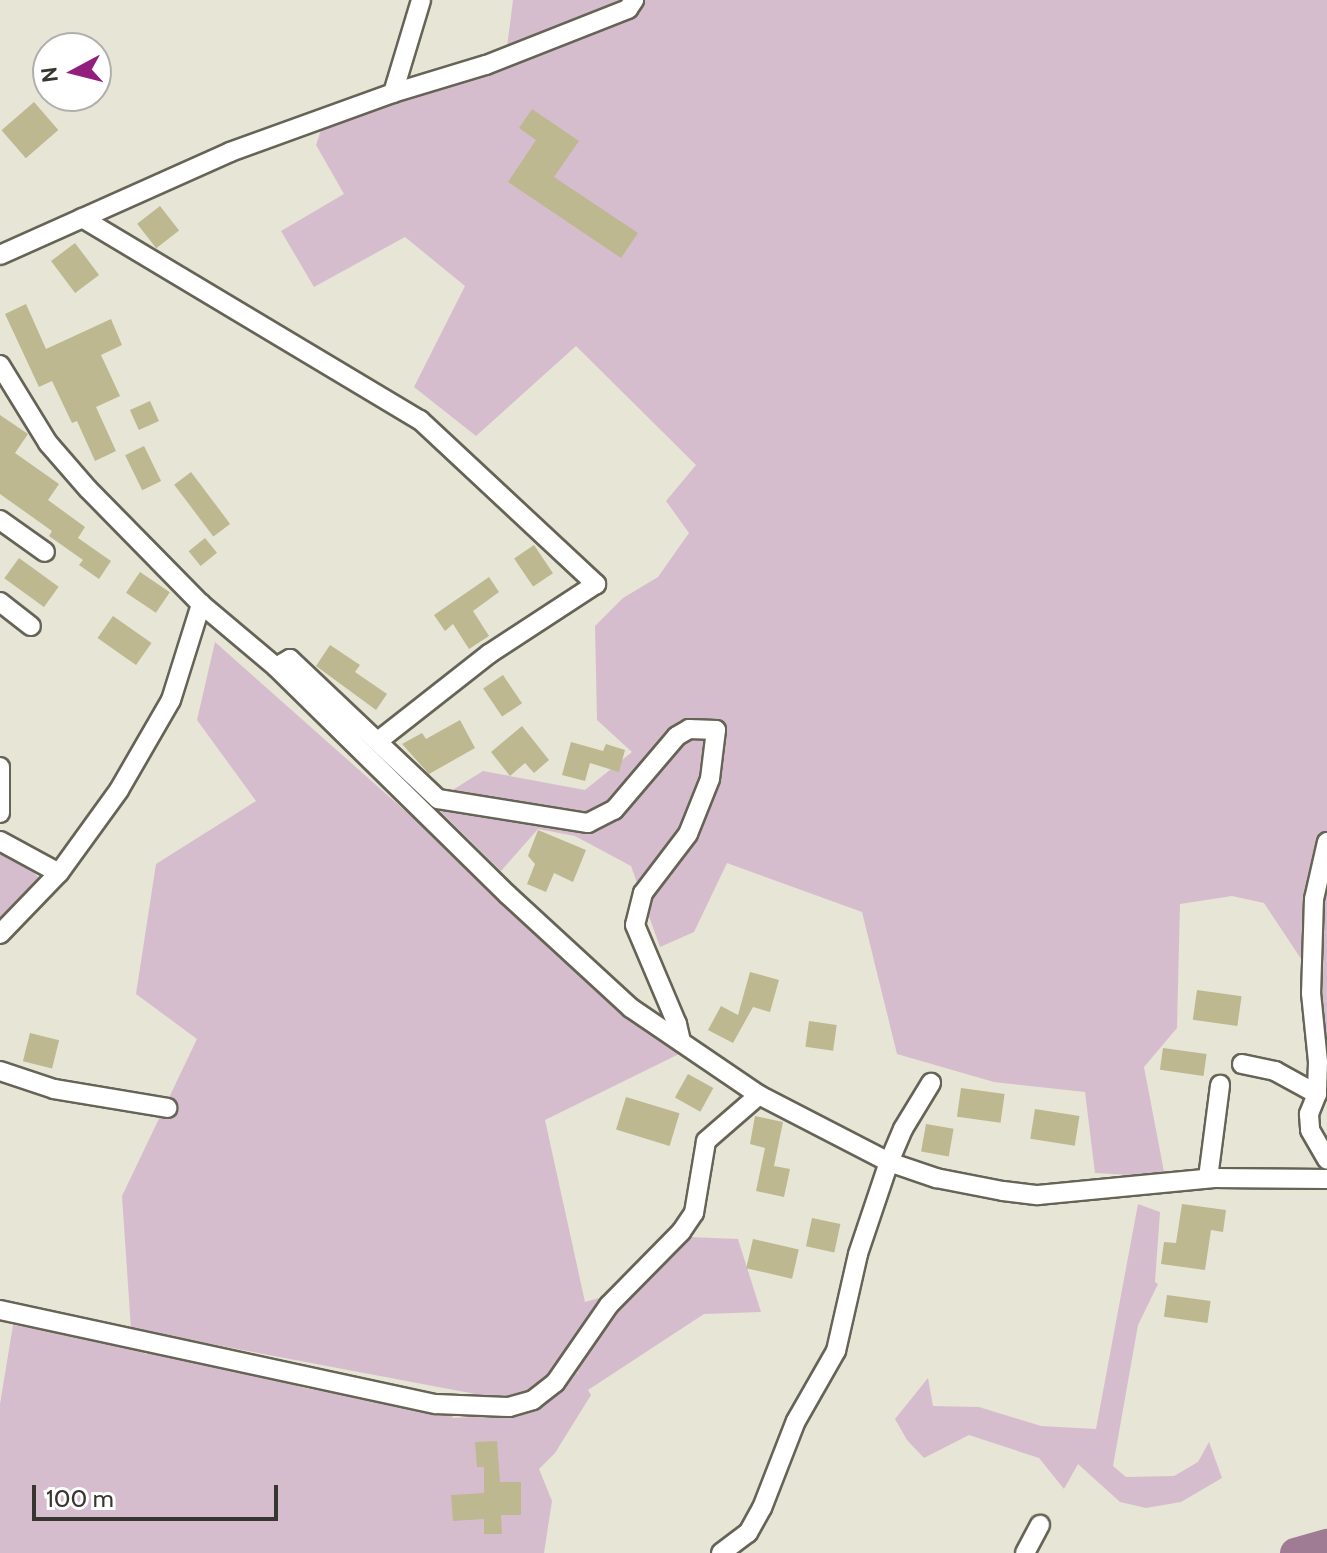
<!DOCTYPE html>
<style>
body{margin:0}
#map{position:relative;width:1327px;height:1553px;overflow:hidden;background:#e7e5d5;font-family:Cabin,sans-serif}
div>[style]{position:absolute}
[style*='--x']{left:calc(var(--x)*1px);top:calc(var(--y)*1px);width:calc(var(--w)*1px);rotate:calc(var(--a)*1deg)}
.green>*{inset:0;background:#d6bdce}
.river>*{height:30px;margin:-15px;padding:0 15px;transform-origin:15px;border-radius:15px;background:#9f7c94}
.building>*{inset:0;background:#bdb890;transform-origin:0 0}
.roads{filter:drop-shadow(2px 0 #666456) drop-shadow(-2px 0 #666456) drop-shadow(0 2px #666456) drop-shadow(0 -2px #666456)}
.minor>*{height:18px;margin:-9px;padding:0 9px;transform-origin:9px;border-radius:9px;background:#fff}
span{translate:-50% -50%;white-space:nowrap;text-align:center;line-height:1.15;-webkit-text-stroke:6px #fff;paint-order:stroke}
.north{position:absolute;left:32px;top:32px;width:80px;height:80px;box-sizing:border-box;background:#fff;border:2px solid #afafac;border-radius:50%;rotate:263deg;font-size:22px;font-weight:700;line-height:32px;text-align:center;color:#373630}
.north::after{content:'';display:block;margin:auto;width:28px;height:36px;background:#931f7d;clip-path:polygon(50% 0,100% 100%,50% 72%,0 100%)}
.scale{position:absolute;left:32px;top:1485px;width:246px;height:36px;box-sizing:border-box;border:4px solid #373630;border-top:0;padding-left:10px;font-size:24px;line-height:28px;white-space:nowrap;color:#373630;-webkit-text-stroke:6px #fff;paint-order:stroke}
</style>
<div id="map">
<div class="green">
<div style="clip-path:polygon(513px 0,1327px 0,1327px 1038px,1311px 974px,1264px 903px,1232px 896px,1180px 904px,1177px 1028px,1144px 1067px,1165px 1177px,1095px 1173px,1085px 1092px,994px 1082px,897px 1054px,862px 912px,727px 863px,694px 932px,660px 947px,631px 866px,575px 836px,538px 829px,501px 871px,439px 810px,443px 796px,483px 771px,585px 790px,632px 752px,597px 720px,595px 626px,623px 598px,658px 577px,689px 533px,666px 501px,696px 465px,576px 346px,476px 436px,414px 387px,465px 286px,405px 237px,314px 287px,281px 231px,344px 194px,316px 145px,325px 118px,506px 55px)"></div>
<div style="clip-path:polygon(215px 642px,679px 1054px,545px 1120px,585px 1302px,621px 1292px,523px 1403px,131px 1329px,122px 1196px,197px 1039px,136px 994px,156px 864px,256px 801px,197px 720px)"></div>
<div style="clip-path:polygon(0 831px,3px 842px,40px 879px,0 923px)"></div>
<div style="clip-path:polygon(1138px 1204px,1160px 1212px,1155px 1282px,1158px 1284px,1138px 1325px,1113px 1466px,1126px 1477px,1174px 1476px,1198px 1462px,1209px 1442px,1222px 1478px,1181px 1502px,1146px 1508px,1120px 1502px,1078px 1464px,1064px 1489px,1039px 1458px,969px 1435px,924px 1458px,907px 1440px,895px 1419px,928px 1378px,933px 1406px,979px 1407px,1041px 1426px,1096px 1429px)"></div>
<div style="clip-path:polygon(689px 1237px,738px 1239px,761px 1312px,704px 1314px,588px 1390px,591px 1395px,555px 1453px,539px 1469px,552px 1501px,544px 1553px,0 1553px,0 1404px,13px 1325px,66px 1334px,96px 1330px,146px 1354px,160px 1344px,304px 1388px,454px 1414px,452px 1418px,518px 1415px,572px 1367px,579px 1375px,577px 1371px,625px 1297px)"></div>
</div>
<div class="river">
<div style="--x:1295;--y:1553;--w:33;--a:-16"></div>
</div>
<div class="building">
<div style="left:34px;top:102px;width:37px;height:43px;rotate:49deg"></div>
<div style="clip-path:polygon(532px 109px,579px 141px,554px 177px,638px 233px,621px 258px,508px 182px,536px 140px,519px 128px)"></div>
<div style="left:160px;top:206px;width:31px;height:29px;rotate:52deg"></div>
<div style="left:75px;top:243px;width:40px;height:30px;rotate:53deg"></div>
<div style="clip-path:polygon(26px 304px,46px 349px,111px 319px,122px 345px,101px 355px,120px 396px,96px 407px,116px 451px,95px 461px,77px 421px,72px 423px,52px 381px,39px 387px,5px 314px)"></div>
<div style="left:150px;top:401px;width:22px;height:22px;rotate:66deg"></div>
<div style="clip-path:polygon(0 415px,28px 434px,15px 453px,59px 484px,48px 500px,85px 527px,78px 538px,111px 561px,99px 579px,79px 565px,83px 560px,49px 536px,52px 531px,0 494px)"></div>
<div style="left:144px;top:446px;width:39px;height:21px;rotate:64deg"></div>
<div style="left:191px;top:472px;width:65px;height:21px;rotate:53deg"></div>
<div style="left:205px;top:538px;width:19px;height:21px;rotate:51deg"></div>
<div style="left:534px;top:545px;width:34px;height:24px;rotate:56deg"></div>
<div style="left:19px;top:558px;width:49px;height:25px;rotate:36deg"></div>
<div style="left:140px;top:572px;width:36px;height:25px;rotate:34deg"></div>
<div style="clip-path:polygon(489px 577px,499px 592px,473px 611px,489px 636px,469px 649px,453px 624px,445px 631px,434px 615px)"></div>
<div style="left:113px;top:616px;width:47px;height:27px;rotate:35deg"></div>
<div style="clip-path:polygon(330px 645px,360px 665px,355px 672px,387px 694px,376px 710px,316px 666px)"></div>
<div style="left:503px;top:675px;width:34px;height:24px;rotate:56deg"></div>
<div style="clip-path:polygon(460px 720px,475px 748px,429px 774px,402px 744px,422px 733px,426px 739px)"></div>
<div style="clip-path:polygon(522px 726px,549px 760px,534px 773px,525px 763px,510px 776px,491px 752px)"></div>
<div style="clip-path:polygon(571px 742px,603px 751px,606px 744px,625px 750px,619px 772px,590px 763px,585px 781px,562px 775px)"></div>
<div style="clip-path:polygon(538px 830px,586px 850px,573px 882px,554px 873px,546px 892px,527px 884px,535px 864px,528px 856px)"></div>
<div style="clip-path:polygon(750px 972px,779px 980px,770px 1012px,753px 1007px,733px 1043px,708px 1030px,721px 1006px,738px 1015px)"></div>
<div style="left:1197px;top:990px;width:45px;height:30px;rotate:8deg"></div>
<div style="left:809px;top:1021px;width:28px;height:26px;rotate:8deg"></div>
<div style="left:30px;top:1033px;width:30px;height:29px;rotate:14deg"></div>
<div style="left:1163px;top:1048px;width:44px;height:22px;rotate:8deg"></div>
<div style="left:688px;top:1074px;width:29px;height:27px;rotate:29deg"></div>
<div style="left:961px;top:1088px;width:44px;height:29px;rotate:8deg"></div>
<div style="left:626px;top:1097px;width:56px;height:34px;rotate:17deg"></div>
<div style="left:1035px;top:1109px;width:45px;height:30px;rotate:9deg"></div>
<div style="clip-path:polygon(755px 1116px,783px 1122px,774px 1166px,790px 1169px,784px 1197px,756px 1191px,765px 1148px,750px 1144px)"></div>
<div style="left:926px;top:1124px;width:28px;height:28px;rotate:10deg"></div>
<div style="clip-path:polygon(1182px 1204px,1226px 1210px,1223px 1232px,1211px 1230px,1205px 1270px,1161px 1264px,1164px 1242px,1176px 1243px)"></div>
<div style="left:812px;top:1218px;width:29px;height:29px;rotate:12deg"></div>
<div style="left:753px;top:1239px;width:47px;height:30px;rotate:13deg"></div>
<div style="left:1167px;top:1295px;width:44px;height:22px;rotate:8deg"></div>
<div style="clip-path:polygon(497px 1441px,500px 1482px,521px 1482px,521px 1515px,501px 1515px,502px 1534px,484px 1534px,484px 1519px,453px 1521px,451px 1495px,484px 1493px,484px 1467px,477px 1467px,475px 1442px)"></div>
</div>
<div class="roads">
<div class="minor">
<div style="--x:393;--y:93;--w:97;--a:-73.2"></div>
<div style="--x:82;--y:218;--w:394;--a:30.9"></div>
<div style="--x:420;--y:420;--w:241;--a:43"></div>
<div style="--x:596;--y:584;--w:128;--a:146.8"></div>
<div style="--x:489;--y:654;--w:141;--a:141.9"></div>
<div style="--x:0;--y:255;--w:252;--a:-24.1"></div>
<div style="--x:230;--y:152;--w:173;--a:-19.9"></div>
<div style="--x:393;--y:93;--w:97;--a:-16.8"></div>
<div style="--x:486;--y:65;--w:153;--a:-21.5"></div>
<div style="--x:628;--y:9;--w:11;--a:-56"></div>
<div style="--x:0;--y:365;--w:92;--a:58.4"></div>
<div style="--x:48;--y:443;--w:61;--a:49"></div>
<div style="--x:88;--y:489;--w:161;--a:45.5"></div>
<div style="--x:201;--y:604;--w:98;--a:40"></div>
<div style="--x:276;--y:667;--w:325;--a:44.5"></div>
<div style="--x:508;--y:895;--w:167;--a:42.6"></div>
<div style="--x:631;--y:1008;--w:155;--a:34.2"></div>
<div style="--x:759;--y:1095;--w:146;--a:27.3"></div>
<div style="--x:889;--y:1162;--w:50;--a:18.8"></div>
<div style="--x:936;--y:1178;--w:68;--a:11"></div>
<div style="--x:1003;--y:1191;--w:35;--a:7"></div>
<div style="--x:1038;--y:1195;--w:177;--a:-5.5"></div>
<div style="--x:1214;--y:1178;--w:113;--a:0.5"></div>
<div style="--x:0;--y:520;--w:55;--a:35.4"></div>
<div style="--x:0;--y:602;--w:39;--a:38"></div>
<div style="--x:276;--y:667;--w:16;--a:-30"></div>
<div style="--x:290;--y:659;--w:204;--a:43.4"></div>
<div style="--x:438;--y:799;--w:152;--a:9.1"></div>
<div style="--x:588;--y:823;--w:29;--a:-27"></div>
<div style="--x:614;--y:810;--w:97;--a:-49.6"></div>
<div style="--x:677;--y:736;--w:14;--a:-30"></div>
<div style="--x:689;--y:729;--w:27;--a:2"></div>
<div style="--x:716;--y:730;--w:49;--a:97"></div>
<div style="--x:710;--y:779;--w:59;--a:111.8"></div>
<div style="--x:688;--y:834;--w:74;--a:127.3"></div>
<div style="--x:643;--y:893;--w:33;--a:104"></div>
<div style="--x:635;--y:925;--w:108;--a:67"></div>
<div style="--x:677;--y:1024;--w:18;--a:77"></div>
<div style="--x:0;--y:767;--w:46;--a:90"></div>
<div style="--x:0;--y:841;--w:67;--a:28.5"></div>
<div style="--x:1327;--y:842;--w:58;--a:102.8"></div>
<div style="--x:1314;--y:899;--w:94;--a:91.8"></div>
<div style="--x:1311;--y:993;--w:69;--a:84.2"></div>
<div style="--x:1318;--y:1062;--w:32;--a:92"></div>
<div style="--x:1317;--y:1094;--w:22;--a:112"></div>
<div style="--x:1309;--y:1114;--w:16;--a:86"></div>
<div style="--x:1310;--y:1130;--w:34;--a:60"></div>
<div style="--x:0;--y:934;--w:85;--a:-46"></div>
<div style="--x:59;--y:873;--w:102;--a:-54.1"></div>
<div style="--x:119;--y:790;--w:104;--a:-60"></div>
<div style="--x:171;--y:700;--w:101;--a:-72.6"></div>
<div style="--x:1242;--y:1064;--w:34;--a:12"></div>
<div style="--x:1275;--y:1071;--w:48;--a:28.7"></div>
<div style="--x:0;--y:1071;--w:57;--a:18.4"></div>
<div style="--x:54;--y:1089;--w:115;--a:9.5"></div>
<div style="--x:1208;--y:1178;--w:94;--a:-82.6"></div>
<div style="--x:0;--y:1310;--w:446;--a:12.2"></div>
<div style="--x:436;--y:1404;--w:73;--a:2.4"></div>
<div style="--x:509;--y:1407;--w:25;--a:-16"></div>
<div style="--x:533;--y:1400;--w:28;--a:-38"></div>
<div style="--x:555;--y:1383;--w:95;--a:-55.3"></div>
<div style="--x:609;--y:1305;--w:103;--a:-45.4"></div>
<div style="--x:681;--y:1232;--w:23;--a:-56"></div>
<div style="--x:694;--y:1213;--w:73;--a:-80.5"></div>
<div style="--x:706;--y:1141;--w:70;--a:-41"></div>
<div style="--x:721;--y:1553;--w:34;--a:-37"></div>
<div style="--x:748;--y:1533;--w:29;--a:-61"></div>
<div style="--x:762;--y:1508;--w:93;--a:-68.7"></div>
<div style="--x:796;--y:1421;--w:81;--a:-60.3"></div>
<div style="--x:836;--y:1351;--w:99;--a:-77.2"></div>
<div style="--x:858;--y:1254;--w:97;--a:-71.4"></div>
<div style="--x:889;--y:1162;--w:36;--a:-67"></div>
<div style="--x:903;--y:1129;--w:54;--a:-58.7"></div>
<div style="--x:1025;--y:1553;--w:32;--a:-62"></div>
</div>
</div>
<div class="north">N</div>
<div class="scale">100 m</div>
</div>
